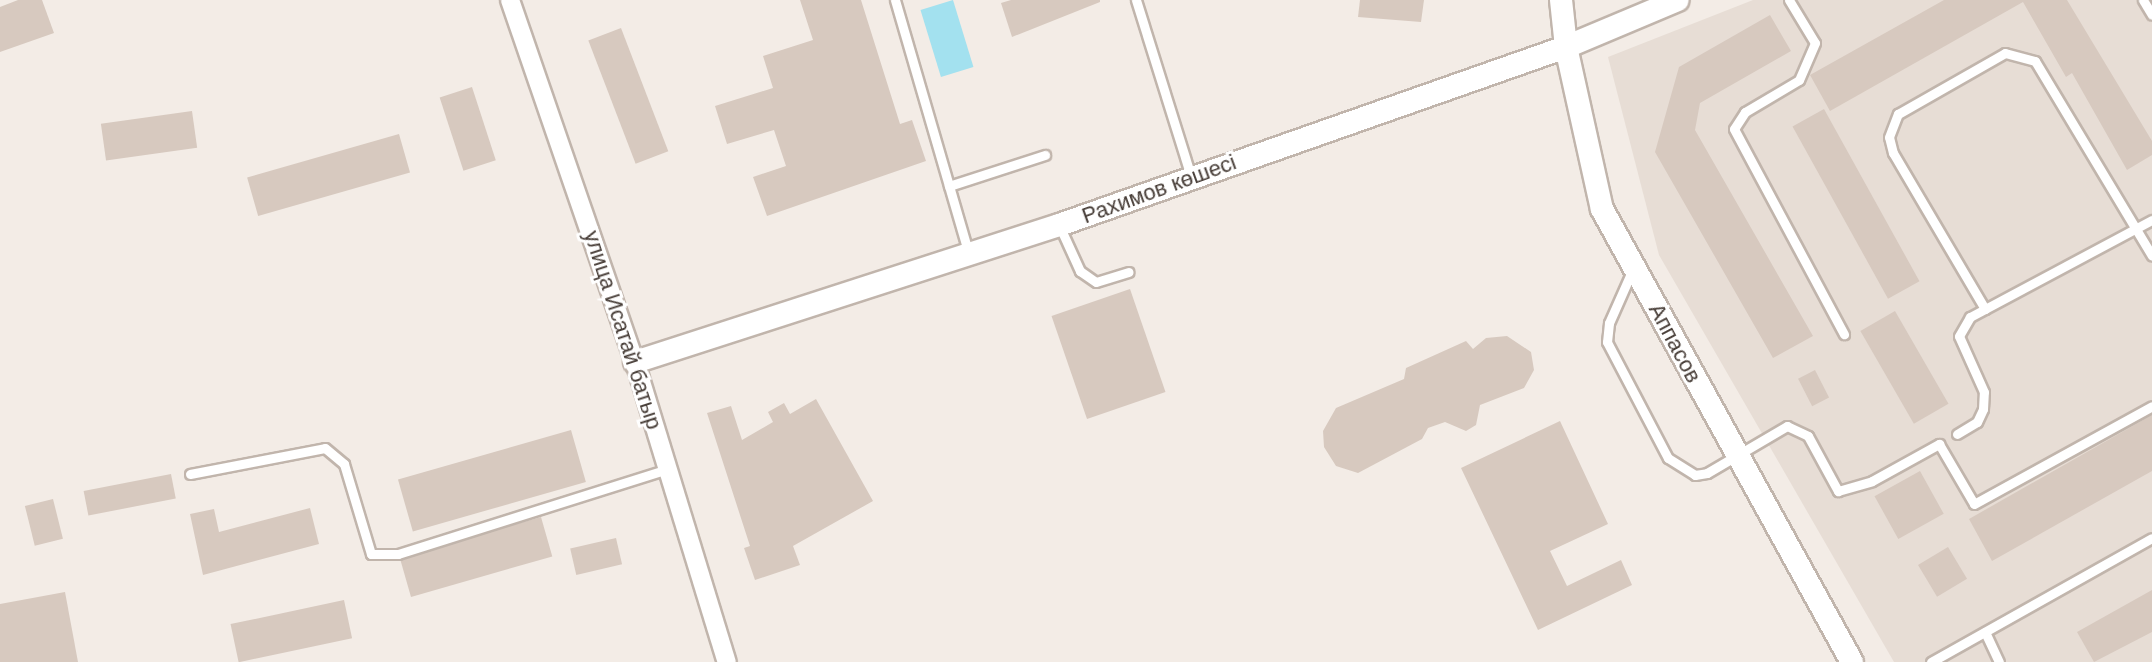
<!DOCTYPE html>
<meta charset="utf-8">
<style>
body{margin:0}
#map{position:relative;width:2152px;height:662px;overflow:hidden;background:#f3ece6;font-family:Arial,sans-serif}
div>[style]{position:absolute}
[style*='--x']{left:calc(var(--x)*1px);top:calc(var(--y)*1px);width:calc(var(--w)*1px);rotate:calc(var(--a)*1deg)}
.residential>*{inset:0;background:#e7ddd5}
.water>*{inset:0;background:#a3e1ef;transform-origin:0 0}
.building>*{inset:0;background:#d7c9bf;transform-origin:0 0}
.roads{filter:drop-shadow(2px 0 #c1b5ac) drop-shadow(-2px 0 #c1b5ac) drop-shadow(0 2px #c1b5ac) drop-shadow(0 -2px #c1b5ac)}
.service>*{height:9px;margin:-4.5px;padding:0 4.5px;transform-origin:4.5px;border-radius:4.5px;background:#fff}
.minor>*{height:18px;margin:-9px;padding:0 9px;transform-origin:9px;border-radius:9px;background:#fff}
.tertiary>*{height:22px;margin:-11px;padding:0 11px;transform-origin:11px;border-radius:11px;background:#fff}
span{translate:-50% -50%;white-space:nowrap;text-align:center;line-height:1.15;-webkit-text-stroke:6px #fff;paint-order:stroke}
.street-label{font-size:22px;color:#463c36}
</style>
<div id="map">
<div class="residential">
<div style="clip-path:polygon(1753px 0,2152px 0,2152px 662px,1894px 662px,1659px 255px,1608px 57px)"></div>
</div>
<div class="water">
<div style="left:953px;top:0;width:70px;height:34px;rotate:73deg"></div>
</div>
<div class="building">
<div style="clip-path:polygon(18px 0,42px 0,54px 33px,0 52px,0 7px)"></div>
<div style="clip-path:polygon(800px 0,861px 0,900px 124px,912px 120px,926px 161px,767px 216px,753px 177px,786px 166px,774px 130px,727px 144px,715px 106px,773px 88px,763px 56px,813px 40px)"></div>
<div style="clip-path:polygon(1011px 0,1100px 0,1100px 2px,1012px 37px,1001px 3px)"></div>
<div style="clip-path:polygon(1360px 0,1424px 0,1421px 22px,1358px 17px)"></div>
<div style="clip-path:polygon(1944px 0,2067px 0,2152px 141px,2152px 155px,2127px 170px,2072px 73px,2066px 77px,2023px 2px,1830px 111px,1810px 75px)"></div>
<div style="clip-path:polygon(1770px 15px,1791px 51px,1700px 103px,1695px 130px,1813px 336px,1773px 358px,1655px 152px,1679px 67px)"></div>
<div style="left:621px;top:28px;width:132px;height:35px;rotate:69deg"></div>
<div style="left:472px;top:87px;width:77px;height:34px;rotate:72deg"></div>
<div style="left:1824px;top:109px;width:197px;height:36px;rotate:61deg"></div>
<div style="left:192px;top:111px;width:37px;height:92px;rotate:82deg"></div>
<div style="left:399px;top:134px;width:40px;height:158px;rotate:74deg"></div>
<div style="left:1130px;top:289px;width:109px;height:83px;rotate:71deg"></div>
<div style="left:1895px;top:311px;width:107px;height:40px;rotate:60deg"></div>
<div style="clip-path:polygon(1507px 336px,1531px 352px,1534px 370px,1524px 388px,1480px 405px,1476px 425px,1466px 431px,1445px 422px,1428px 428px,1422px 439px,1358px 473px,1336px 466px,1324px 447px,1323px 431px,1336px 408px,1404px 379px,1406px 368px,1466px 341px,1473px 349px,1486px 338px)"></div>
<div style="left:1815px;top:370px;width:31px;height:19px;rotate:63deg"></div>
<div style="clip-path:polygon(816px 399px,873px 501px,793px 546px,800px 565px,755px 580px,744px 548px,750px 546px,707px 413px,731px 406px,742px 440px,773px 422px,768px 412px,784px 403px,790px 414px)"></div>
<div style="clip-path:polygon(2152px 415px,2152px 471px,1992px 561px,1969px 519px)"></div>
<div style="clip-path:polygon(1560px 421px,1608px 524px,1550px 551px,1567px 586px,1621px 560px,1632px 585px,1538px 630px,1461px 468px)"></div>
<div style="left:571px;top:430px;width:54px;height:180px;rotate:74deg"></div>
<div style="left:1920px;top:471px;width:49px;height:52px;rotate:61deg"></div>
<div style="left:171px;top:474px;width:25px;height:89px;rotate:79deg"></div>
<div style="left:53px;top:499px;width:41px;height:29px;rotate:76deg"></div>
<div style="clip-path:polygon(310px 508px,319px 544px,203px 575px,190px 514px,214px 509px,219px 532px)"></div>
<div style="left:541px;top:517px;width:41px;height:147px;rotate:74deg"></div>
<div style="left:616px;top:538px;width:27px;height:47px;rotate:77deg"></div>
<div style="left:1948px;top:547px;width:37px;height:35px;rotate:59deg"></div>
<div style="clip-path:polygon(2152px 590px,2152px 632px,2094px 662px,2077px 632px)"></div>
<div style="clip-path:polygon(65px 592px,78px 662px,0 662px,0 604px)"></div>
<div style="left:344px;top:600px;width:39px;height:116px;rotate:78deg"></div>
</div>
<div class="roads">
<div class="service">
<div style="--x:895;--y:0;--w:265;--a:73.8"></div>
<div style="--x:1136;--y:0;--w:185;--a:72.7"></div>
<div style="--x:1789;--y:0;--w:50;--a:58.8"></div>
<div style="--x:1815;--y:43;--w:40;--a:113.4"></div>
<div style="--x:1799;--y:80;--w:63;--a:149.3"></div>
<div style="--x:1745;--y:112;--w:20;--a:123"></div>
<div style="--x:1734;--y:129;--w:233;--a:61.8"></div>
<div style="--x:2143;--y:0;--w:17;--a:59"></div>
<div style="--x:949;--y:186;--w:101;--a:-17.9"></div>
<div style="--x:1059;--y:225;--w:51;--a:65.5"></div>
<div style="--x:1080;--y:271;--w:19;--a:35"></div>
<div style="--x:1096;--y:282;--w:34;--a:-17"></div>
<div style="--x:1632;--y:271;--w:57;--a:113.9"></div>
<div style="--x:1609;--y:323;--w:19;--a:96"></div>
<div style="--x:1607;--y:342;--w:131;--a:62.3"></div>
<div style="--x:1668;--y:458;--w:32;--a:32"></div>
<div style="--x:1695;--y:475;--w:12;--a:-9"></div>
<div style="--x:1707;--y:473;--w:93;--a:-30.4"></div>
<div style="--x:1787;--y:426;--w:23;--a:25"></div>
<div style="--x:1808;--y:436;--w:63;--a:61.4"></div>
<div style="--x:1838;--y:491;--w:35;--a:-16"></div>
<div style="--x:1872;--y:481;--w:77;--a:-28.9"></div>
<div style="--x:1939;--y:444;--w:69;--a:59.7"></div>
<div style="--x:1974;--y:504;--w:203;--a:-28.8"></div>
<div style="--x:1985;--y:309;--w:181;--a:-120.5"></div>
<div style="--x:1893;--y:153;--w:16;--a:-104"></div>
<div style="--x:1889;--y:137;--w:25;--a:-69"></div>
<div style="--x:1898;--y:114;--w:123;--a:-29.7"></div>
<div style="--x:2005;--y:53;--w:31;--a:15"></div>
<div style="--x:2035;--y:61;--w:227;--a:59"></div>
<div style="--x:1957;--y:434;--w:23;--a:-31"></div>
<div style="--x:1977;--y:422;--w:14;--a:-65"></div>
<div style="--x:1983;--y:409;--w:17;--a:-87"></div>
<div style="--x:1984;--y:392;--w:61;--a:-114.1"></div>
<div style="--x:1959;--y:336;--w:22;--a:-60"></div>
<div style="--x:1970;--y:317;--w:206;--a:-28.1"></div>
<div style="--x:190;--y:474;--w:137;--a:-10.9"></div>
<div style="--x:325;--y:448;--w:25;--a:40"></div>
<div style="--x:344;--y:464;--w:94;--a:73.3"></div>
<div style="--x:371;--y:554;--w:27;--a:0"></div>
<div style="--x:398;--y:554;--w:282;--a:-17.5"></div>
<div style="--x:1985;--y:632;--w:33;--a:65"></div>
<div style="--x:1931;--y:662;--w:253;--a:-29.3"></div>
</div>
<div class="minor">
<div style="--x:510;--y:0;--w:383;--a:71"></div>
<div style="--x:635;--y:362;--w:314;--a:73"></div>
</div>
<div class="tertiary">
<div style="--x:1561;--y:0;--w:47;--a:83.9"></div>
<div style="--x:1566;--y:47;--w:166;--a:77.5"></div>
<div style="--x:1602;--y:209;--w:517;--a:61.11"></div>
<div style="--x:635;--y:362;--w:446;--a:-17.9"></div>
<div style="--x:1059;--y:225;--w:537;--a:-19.35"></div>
<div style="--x:1566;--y:47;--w:121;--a:-22.8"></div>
</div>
</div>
<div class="street-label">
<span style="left:1159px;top:189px;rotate:-20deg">Рахимов көшесі</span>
<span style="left:623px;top:330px;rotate:72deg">улица Исатай батыр</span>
<span style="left:1675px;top:343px;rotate:62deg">Аппасов</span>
</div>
</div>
